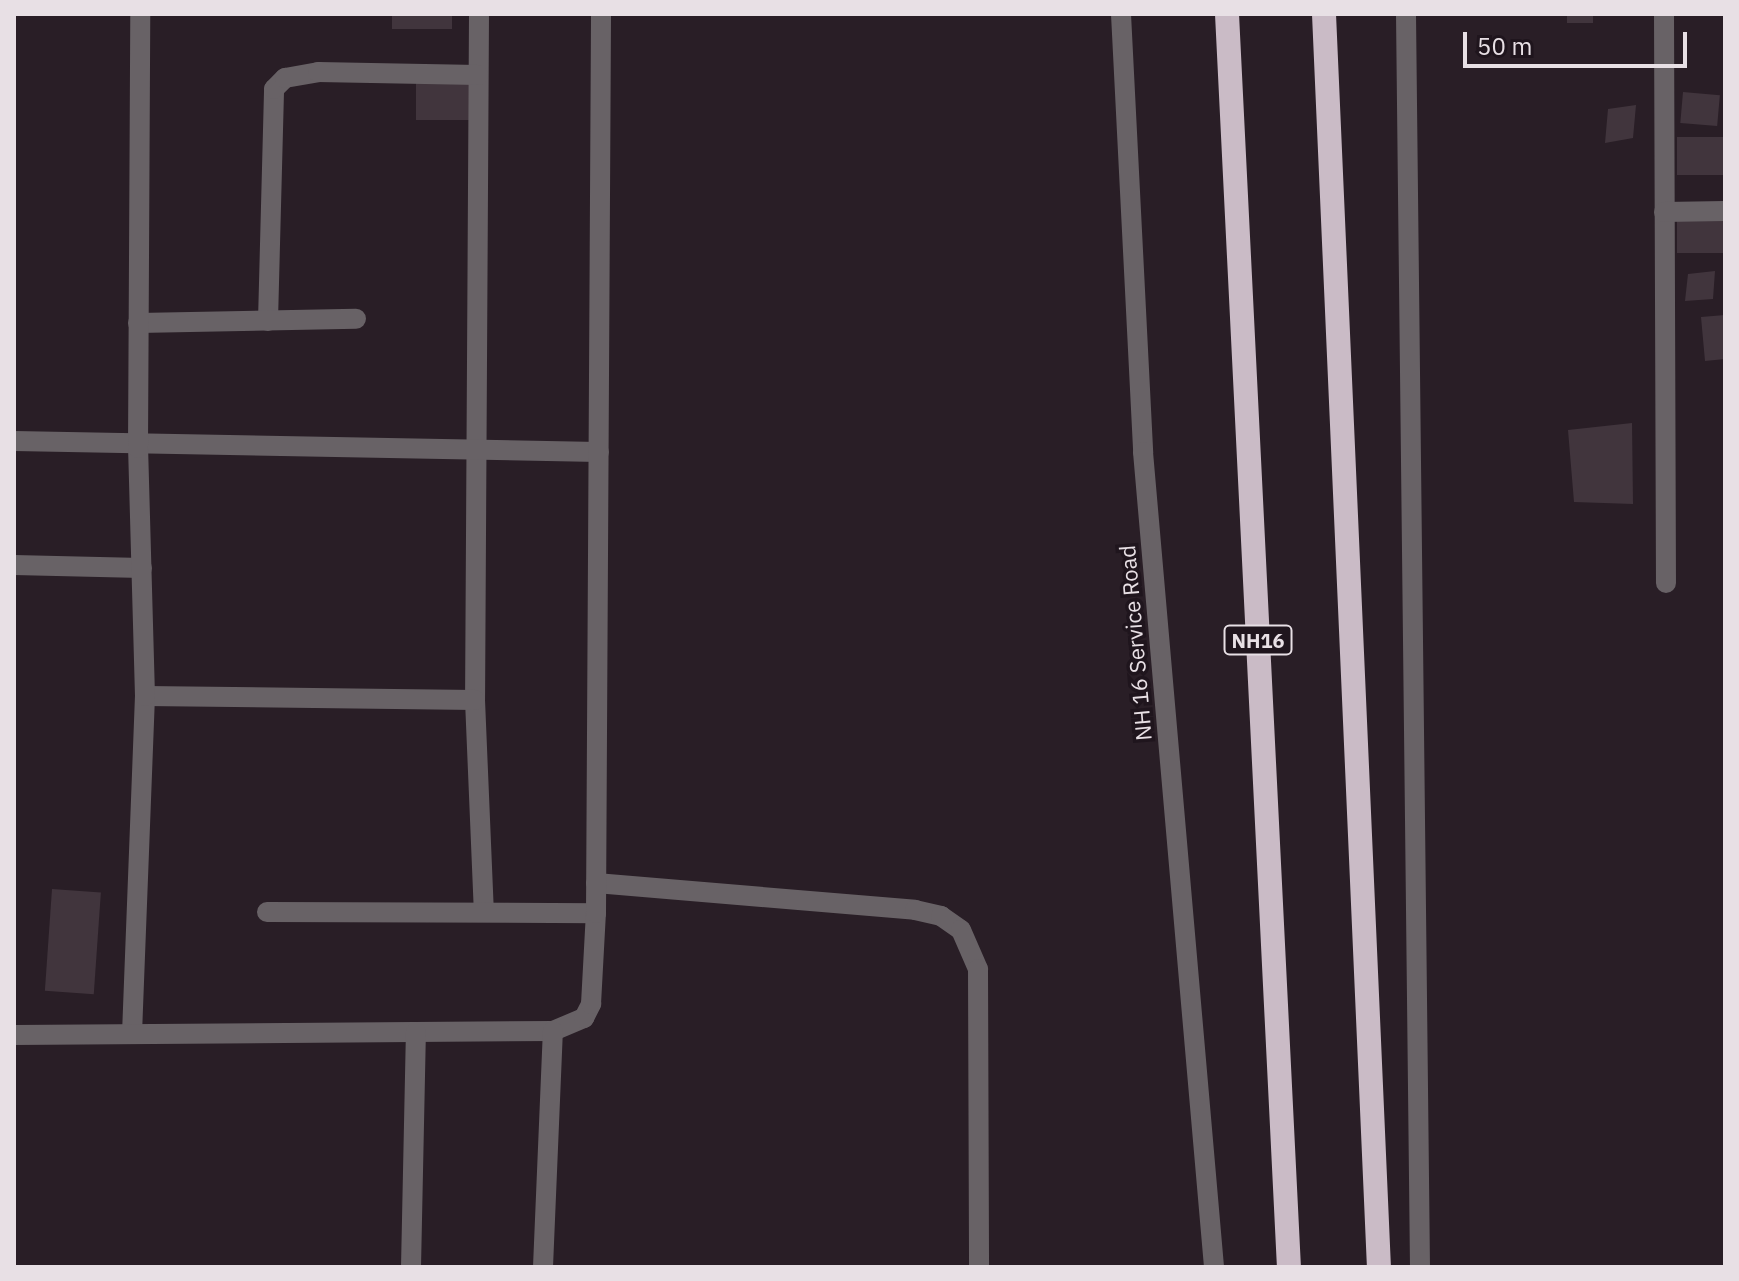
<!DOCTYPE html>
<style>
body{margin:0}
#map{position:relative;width:1739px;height:1281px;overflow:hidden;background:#291e26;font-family:"IBM Plex Sans",sans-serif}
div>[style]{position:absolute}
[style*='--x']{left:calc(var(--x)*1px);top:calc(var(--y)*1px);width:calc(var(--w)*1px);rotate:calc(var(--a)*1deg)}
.building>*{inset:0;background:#41353d;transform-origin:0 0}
.minor>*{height:20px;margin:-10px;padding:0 10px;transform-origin:10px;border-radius:10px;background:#686266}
.highway>*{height:24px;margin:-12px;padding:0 12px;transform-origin:12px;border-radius:12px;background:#cabbc6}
span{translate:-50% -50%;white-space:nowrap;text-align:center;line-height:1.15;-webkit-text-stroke:7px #1f151d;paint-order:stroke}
.shield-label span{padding:2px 6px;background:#1f151d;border:2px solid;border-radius:6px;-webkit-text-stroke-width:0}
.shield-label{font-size:20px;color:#e8e0e5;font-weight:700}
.street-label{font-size:22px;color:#e8e0e5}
.frame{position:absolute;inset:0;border:16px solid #e8e0e5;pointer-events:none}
.scale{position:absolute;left:1463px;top:32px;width:224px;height:36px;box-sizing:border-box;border:4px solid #e8e0e5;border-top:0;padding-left:10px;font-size:24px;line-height:28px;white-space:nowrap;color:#e8e0e5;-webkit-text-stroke:6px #1f151d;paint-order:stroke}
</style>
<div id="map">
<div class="building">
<div style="left:392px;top:14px;width:60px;height:15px"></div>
<div style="left:1567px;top:14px;width:26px;height:9px"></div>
<div style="left:416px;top:80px;width:59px;height:40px"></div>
<div style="left:1683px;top:92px;width:37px;height:31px;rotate:5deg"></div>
<div style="clip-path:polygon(1636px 105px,1633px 138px,1605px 143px,1608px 109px)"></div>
<div style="left:1677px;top:137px;width:48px;height:38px"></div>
<div style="left:1725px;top:221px;width:32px;height:48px;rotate:90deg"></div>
<div style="clip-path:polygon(1715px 271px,1713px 299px,1685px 301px,1688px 274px)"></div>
<div style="clip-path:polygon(1725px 315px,1725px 359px,1705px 361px,1701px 317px)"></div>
<div style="clip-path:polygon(1632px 423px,1633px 504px,1574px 502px,1568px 430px)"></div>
<div style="left:52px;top:889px;width:49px;height:102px;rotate:4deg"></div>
</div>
<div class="minor">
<div style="--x:479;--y:14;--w:686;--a:90.33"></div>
<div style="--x:475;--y:700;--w:211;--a:87.6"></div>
<div style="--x:1121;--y:14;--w:439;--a:87.1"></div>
<div style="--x:1143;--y:452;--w:818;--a:85.02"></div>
<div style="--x:1406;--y:14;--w:1253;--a:89.36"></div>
<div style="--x:1664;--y:14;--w:569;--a:89.8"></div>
<div style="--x:1664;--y:212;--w:61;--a:-0.9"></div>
<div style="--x:268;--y:321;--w:232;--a:-88.5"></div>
<div style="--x:274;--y:89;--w:16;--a:-45"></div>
<div style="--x:285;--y:78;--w:34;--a:-10"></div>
<div style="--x:318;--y:72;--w:160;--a:1.1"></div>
<div style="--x:138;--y:323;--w:218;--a:-1.1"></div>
<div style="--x:14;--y:441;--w:585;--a:1.08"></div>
<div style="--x:14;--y:565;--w:128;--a:1.3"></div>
<div style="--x:145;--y:696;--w:330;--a:0.7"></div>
<div style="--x:596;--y:883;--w:320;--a:4.8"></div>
<div style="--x:915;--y:910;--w:27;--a:13"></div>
<div style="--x:941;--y:916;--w:24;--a:35"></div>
<div style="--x:961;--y:930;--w:43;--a:66.4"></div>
<div style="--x:978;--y:969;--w:298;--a:89.8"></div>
<div style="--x:267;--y:912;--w:329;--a:0.2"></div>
<div style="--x:132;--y:1034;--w:338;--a:-87.8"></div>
<div style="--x:145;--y:696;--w:248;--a:-91.6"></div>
<div style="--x:138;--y:448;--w:434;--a:-89.7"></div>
<div style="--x:14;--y:1035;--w:539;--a:-0.43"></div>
<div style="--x:553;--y:1031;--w:34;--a:-23"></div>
<div style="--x:584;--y:1018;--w:16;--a:-63"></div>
<div style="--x:591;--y:1004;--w:91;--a:-86.9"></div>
<div style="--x:596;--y:913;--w:899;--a:-89.68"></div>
<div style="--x:411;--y:1267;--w:235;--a:-88.8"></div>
<div style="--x:543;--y:1267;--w:236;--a:-87.6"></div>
</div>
<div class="highway">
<div style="--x:1227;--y:14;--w:1255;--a:87.17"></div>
<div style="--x:1324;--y:14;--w:1254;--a:87.49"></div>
</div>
<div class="shield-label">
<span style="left:1258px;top:640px">NH16</span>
</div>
<div class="street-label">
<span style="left:1135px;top:643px;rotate:-95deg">NH 16 Service Road</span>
</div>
<div class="frame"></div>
<div class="scale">50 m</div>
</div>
